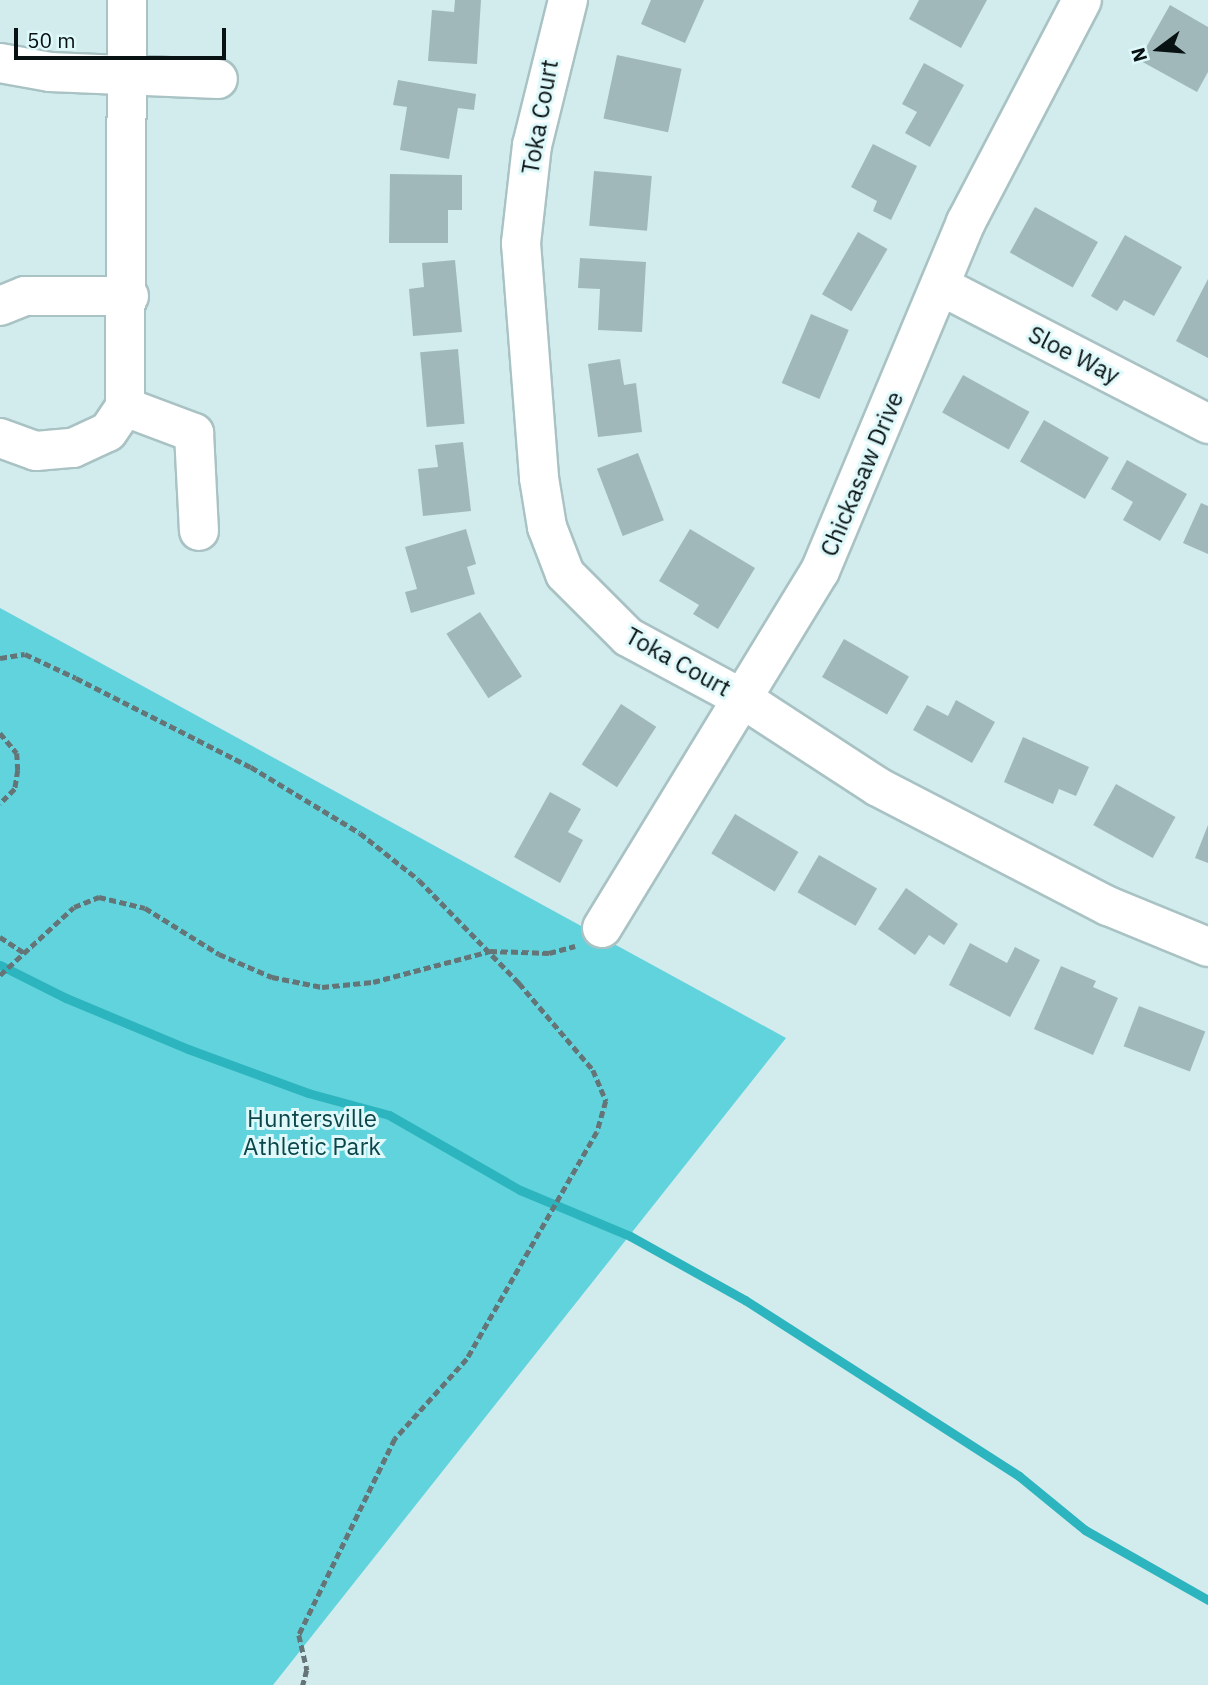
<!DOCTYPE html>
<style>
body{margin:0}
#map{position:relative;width:1208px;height:1685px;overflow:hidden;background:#d2ebed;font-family:"IBM Plex Sans",sans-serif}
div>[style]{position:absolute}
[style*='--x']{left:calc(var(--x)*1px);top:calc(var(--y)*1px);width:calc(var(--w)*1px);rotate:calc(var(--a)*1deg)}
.green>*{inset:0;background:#61d3dc}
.stream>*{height:9px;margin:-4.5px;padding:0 4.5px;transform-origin:4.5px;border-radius:4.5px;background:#2cb5be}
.building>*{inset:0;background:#a0b8ba;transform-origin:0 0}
.path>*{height:4.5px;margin-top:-2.25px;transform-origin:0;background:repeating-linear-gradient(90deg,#657577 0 7px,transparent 0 10.5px)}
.roads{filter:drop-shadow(2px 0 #a9c2c4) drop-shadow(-2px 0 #a9c2c4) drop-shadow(0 2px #a9c2c4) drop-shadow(0 -2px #a9c2c4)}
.minor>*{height:38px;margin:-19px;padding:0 19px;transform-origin:19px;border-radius:19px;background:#fff}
span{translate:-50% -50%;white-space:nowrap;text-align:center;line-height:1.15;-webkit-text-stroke:6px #dff9fb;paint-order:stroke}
.street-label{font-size:24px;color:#091213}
.park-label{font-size:24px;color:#0a4549}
.north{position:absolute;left:1124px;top:14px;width:70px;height:70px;-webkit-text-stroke:5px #dff9fb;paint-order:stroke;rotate:254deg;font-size:19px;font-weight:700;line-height:28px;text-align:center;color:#091213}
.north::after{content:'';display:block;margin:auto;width:24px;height:32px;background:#091213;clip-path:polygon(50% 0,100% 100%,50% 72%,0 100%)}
.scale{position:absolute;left:14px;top:28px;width:212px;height:32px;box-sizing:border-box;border:4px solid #091213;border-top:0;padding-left:9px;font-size:21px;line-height:24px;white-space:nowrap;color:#091213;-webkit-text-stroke:5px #dff9fb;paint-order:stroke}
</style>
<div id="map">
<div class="green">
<div style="clip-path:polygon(0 608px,786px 1038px,273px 1685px,0 1685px)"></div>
</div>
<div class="stream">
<div style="--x:0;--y:965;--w:74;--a:26.6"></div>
<div style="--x:66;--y:998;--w:132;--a:22.7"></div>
<div style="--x:188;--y:1049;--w:128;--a:20.1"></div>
<div style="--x:308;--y:1093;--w:84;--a:15.2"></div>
<div style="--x:389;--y:1115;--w:151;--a:29.8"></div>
<div style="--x:520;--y:1190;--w:119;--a:22.7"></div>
<div style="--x:630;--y:1236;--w:132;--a:29.1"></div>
<div style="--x:745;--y:1300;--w:326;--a:32.7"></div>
<div style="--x:1019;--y:1476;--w:85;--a:39.3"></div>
<div style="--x:1085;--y:1530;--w:142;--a:29.6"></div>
</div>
<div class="building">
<div style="clip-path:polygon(455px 0,481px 0,477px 64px,428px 61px,432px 10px,454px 12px)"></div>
<div style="clip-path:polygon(651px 0,704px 0,685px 43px,641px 24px)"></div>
<div style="clip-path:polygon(919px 0,987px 0,961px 48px,909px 19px)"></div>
<div style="clip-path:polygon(1170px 5px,1208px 27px,1208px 72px,1197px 92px,1139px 60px)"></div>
<div style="left:617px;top:55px;width:66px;height:65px;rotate:12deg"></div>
<div style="clip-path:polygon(924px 63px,964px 85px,930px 147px,905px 133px,917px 112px,902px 104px)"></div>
<div style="clip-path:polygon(398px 80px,476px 94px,474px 110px,458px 108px,449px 159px,400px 150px,407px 107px,393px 105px)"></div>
<div style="clip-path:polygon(873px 144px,917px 166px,891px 220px,873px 211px,877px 201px,851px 187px)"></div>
<div style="left:594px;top:171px;width:58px;height:55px;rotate:5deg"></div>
<div style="clip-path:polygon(390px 174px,462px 175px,462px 210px,448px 210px,448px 243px,389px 243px)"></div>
<div style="left:1035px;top:207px;width:72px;height:52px;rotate:29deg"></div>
<div style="left:858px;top:232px;width:34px;height:72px;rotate:30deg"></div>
<div style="clip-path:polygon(1125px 235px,1182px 267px,1154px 316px,1124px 300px,1117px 311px,1091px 296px)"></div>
<div style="clip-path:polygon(580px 258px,646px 262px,642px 332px,598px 330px,600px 289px,578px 288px)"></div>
<div style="clip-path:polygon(455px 260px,462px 332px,413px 336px,409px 289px,424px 287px,422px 263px)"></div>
<div style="clip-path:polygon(1208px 279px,1208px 358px,1176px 341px)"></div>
<div style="left:811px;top:314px;width:41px;height:75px;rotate:23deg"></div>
<div style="left:458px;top:349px;width:75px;height:38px;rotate:85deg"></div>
<div style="clip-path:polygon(620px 359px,624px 385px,636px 383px,642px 432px,598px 437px,588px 364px)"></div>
<div style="left:963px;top:375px;width:76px;height:43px;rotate:29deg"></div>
<div style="left:1044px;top:420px;width:75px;height:48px;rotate:30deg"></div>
<div style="clip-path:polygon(463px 442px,471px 511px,423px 516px,418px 469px,438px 467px,435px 445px)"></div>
<div style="left:638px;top:453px;width:72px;height:44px;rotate:69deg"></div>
<div style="clip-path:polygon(1127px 460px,1187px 494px,1160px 541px,1123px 520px,1133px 502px,1111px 489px)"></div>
<div style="clip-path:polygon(1201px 503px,1208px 506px,1208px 554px,1183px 543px)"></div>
<div style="clip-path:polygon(466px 529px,476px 564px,467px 567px,475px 594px,411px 613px,405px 592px,417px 589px,405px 547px)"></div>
<div style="clip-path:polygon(690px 529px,755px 568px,718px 629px,693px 614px,699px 605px,659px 581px)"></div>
<div style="left:480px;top:612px;width:77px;height:40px;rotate:57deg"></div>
<div style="left:844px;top:639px;width:75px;height:44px;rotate:30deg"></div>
<div style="clip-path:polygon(956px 700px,995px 722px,972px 763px,913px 730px,927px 705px,948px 716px)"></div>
<div style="left:621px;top:704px;width:42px;height:72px;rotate:33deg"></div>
<div style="clip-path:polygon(1023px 737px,1089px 767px,1076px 796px,1059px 789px,1053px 804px,1004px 782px)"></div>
<div style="left:1116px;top:784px;width:68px;height:47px;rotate:29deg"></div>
<div style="clip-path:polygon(550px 792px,581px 809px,568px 832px,583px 840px,560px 883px,514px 857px)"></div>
<div style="left:735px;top:814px;width:74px;height:46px;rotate:31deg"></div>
<div style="clip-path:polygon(1208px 825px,1208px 863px,1195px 858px)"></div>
<div style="left:819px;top:855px;width:67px;height:43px;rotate:30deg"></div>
<div style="clip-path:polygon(906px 888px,958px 924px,944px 945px,929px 935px,915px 955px,878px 929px)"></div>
<div style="clip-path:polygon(970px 943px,1007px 963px,1015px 947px,1040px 960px,1010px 1017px,949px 985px)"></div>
<div style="clip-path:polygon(1061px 966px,1096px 981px,1093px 987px,1118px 998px,1093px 1055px,1034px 1029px)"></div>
<div style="left:1139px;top:1006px;width:71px;height:43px;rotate:21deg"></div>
</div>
<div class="path">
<div style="--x:0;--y:658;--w:25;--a:-9"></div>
<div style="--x:25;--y:654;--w:56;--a:25.2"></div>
<div style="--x:76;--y:678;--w:196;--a:27"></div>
<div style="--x:251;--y:767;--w:127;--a:31.2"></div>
<div style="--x:360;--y:833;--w:75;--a:38.5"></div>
<div style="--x:419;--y:880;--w:144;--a:45.8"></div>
<div style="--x:519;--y:983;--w:114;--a:49.6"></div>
<div style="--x:593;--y:1070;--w:34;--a:67"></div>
<div style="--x:606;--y:1101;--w:32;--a:106"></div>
<div style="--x:597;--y:1132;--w:262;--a:119.8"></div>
<div style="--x:467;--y:1359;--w:108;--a:132"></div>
<div style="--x:395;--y:1439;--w:218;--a:116.1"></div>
<div style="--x:299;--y:1635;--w:36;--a:77"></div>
<div style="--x:307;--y:1670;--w:16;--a:105"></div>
<div style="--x:0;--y:733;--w:26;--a:50"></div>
<div style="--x:17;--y:753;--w:17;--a:87"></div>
<div style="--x:18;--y:770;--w:19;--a:99"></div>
<div style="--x:15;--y:789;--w:21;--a:135"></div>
<div style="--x:0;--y:937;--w:30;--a:33"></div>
<div style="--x:0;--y:975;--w:100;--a:-42.6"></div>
<div style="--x:74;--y:907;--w:27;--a:-22"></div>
<div style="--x:99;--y:897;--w:47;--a:13.4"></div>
<div style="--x:145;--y:908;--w:87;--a:31.9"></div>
<div style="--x:219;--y:954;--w:58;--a:23.5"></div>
<div style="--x:272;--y:977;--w:51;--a:11.3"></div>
<div style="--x:322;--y:987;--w:51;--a:-5.6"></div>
<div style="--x:373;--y:982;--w:121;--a:-14.8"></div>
<div style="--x:490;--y:951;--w:59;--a:1.9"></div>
<div style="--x:549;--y:953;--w:27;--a:-15"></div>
</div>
<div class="roads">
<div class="minor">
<div style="--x:568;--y:0;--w:149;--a:103.9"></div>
<div style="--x:532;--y:145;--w:99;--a:96.4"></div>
<div style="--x:521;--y:243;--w:236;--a:85.6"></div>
<div style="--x:539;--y:478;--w:50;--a:80.7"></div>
<div style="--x:547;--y:527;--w:50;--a:69"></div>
<div style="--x:565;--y:574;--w:89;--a:45"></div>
<div style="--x:628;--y:637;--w:131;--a:28.3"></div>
<div style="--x:743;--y:699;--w:161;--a:33.1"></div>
<div style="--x:878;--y:787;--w:259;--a:27.4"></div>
<div style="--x:1108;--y:906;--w:108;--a:22.3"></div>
<div style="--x:0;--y:63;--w:51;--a:10.2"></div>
<div style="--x:50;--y:72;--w:168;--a:2.4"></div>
<div style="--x:941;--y:286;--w:301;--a:27.3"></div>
<div style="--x:0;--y:306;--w:27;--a:-22"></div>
<div style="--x:25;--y:296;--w:104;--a:0"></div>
<div style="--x:125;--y:407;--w:74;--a:20.6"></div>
<div style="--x:194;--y:433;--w:98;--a:87.1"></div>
<div style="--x:0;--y:438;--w:38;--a:20"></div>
<div style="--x:36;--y:451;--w:37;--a:-5"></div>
<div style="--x:73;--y:448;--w:38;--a:-25"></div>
<div style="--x:108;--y:432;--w:30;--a:-56"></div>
<div style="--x:125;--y:407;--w:407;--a:-89.7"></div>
<div style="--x:602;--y:928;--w:418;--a:-58.6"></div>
<div style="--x:820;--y:571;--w:378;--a:-67.3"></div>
<div style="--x:966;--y:222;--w:250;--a:-62.4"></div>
</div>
</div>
<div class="street-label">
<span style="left:540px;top:117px;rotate:-80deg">Toka Court</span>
<span style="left:1074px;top:355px;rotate:27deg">Sloe Way</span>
<span style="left:862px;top:474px;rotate:-67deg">Chickasaw Drive</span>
<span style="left:678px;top:662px;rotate:29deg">Toka Court</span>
</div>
<div class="park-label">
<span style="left:312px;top:1133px">Huntersville<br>Athletic Park</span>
</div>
<div class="north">N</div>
<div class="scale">50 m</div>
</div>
